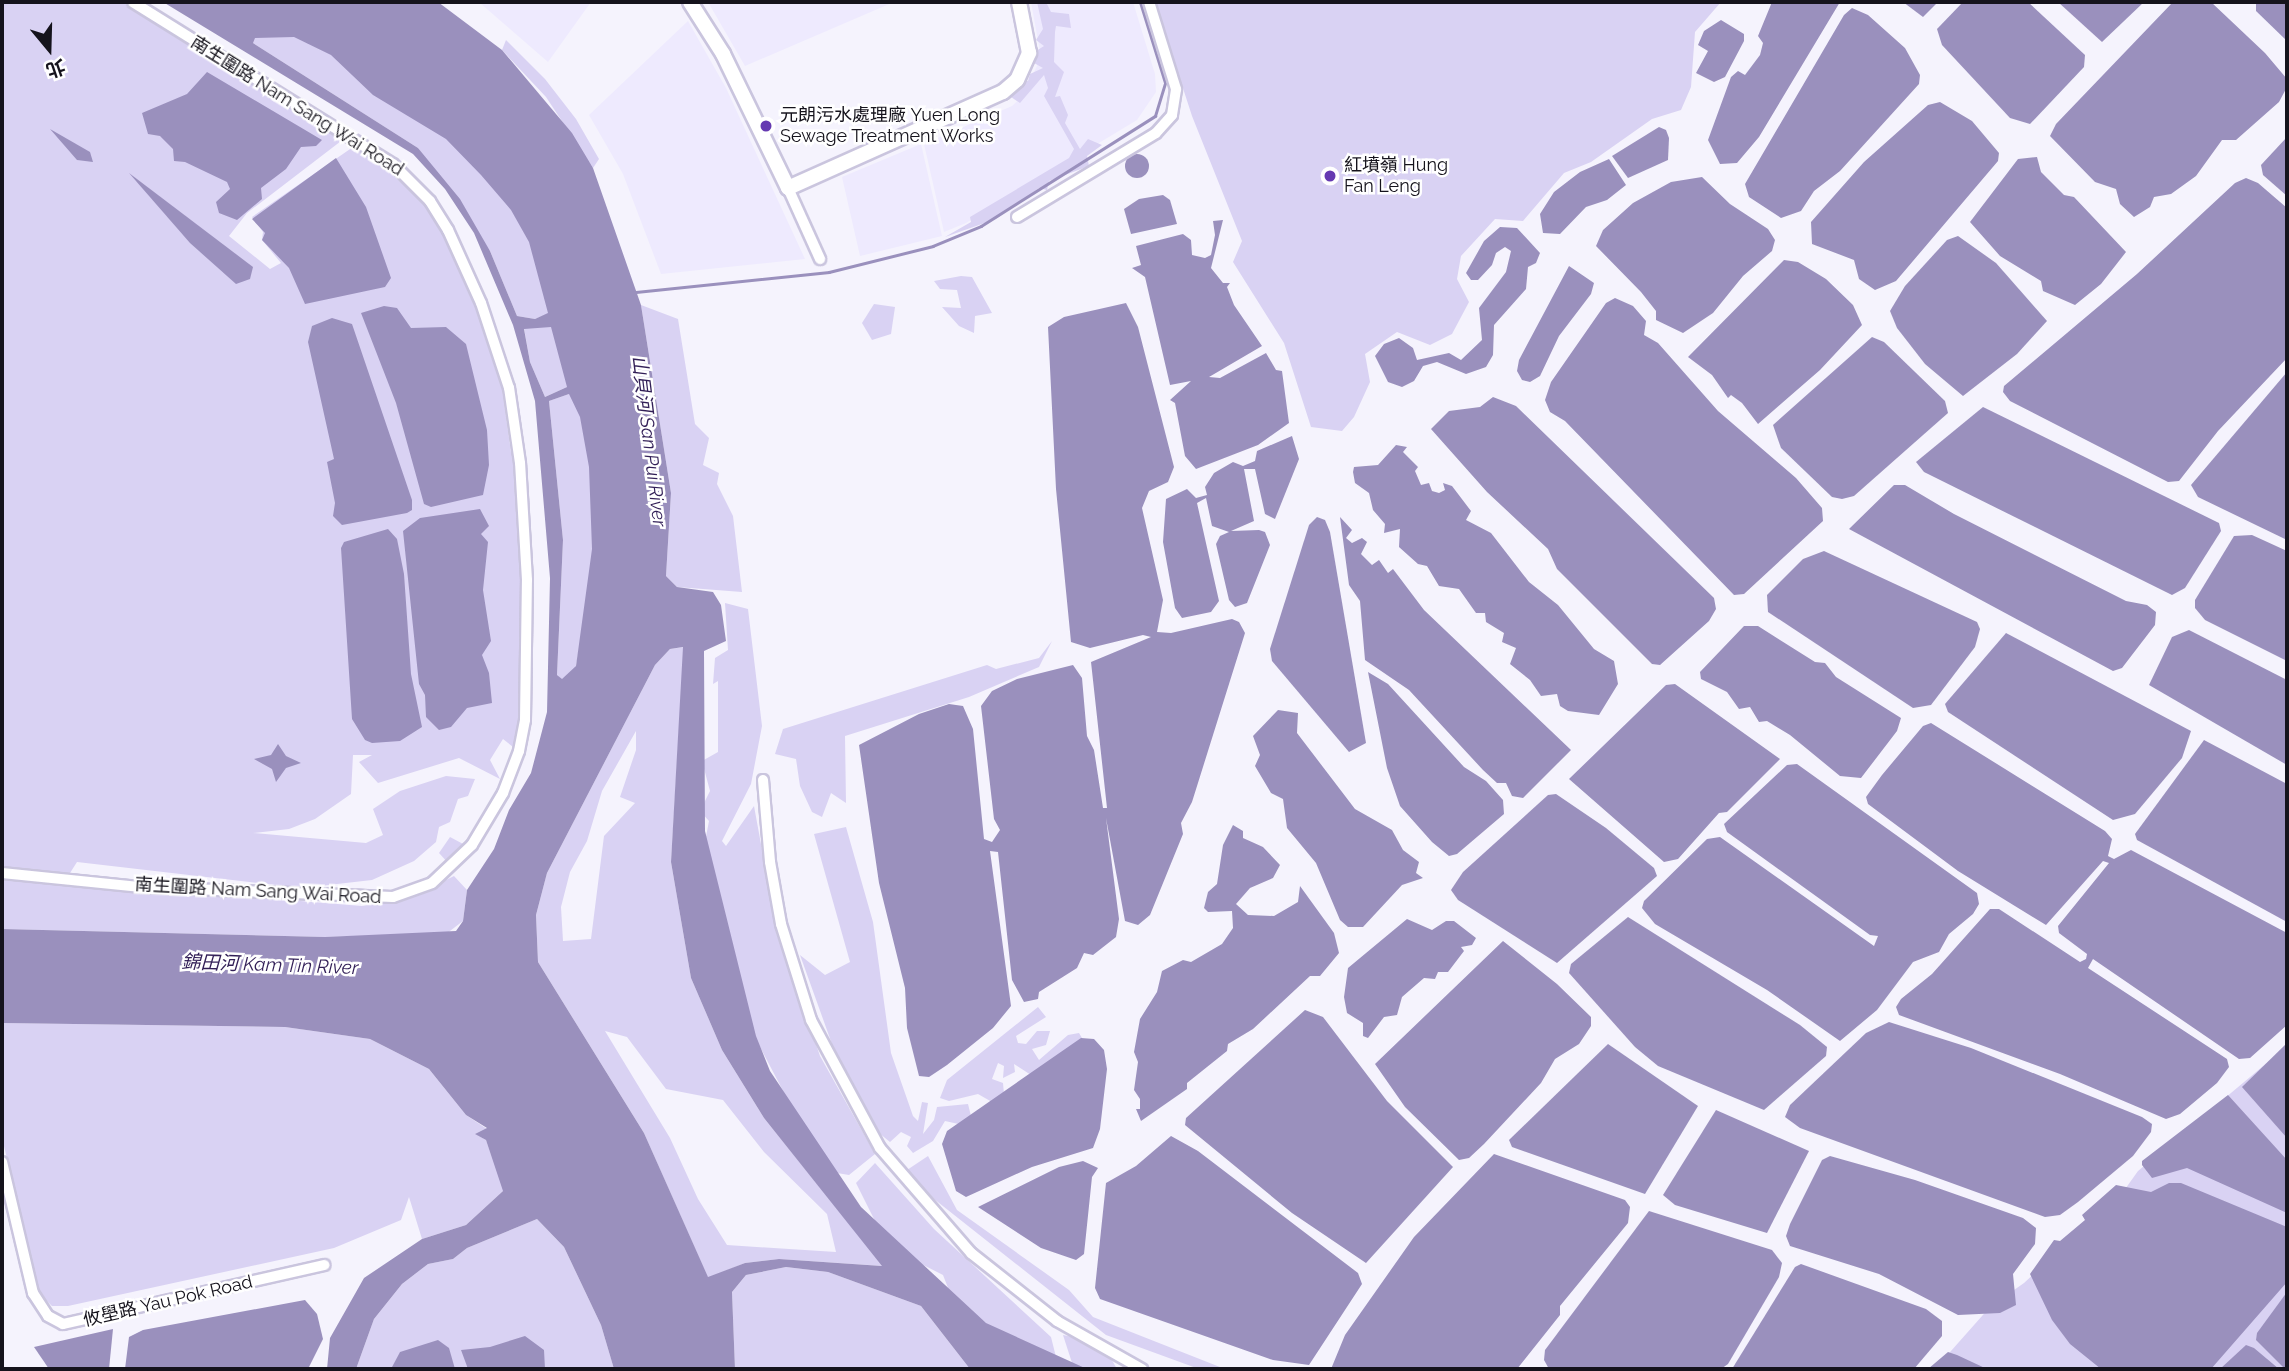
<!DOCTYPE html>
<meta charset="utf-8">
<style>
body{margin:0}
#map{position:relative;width:2289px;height:1371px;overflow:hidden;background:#f5f3fd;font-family:Raleway,"Noto Sans TC",sans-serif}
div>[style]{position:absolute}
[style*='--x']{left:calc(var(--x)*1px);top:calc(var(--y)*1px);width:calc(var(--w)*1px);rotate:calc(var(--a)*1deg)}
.built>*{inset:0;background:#eeeafe}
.green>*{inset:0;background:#d9d2f3}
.water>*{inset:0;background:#9a90bd}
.round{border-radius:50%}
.stream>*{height:2.5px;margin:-1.25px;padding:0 1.25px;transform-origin:1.25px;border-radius:1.25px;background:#9a90bd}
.roads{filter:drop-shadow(2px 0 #cac5de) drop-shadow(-2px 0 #cac5de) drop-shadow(0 2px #cac5de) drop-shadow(0 -2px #cac5de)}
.street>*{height:10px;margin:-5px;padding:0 5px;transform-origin:5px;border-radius:5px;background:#fff}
.secondary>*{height:14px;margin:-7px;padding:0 7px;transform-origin:7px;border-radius:7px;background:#fff}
.dots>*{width:19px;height:19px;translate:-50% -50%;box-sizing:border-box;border:4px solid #fff;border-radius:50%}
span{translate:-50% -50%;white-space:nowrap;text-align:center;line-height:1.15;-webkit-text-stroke:5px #fff;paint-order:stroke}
.street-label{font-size:18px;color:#15131c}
.poi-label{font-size:18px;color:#15131c}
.left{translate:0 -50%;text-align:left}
.water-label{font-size:19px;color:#321f57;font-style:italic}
.frame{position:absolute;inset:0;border:4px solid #15131c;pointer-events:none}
.north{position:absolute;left:14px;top:14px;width:70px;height:70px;-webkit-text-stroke:5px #fff;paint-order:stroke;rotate:161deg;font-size:19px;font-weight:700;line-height:28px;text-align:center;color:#15131c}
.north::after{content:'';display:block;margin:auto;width:24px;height:32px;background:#15131c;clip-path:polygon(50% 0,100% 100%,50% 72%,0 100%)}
</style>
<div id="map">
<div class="built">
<div style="clip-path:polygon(591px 2px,548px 62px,480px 3px,480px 2px)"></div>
<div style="clip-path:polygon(708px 2px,894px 2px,745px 66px)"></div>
<div style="clip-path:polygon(1031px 2px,1133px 2px,1155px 74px,1156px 92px,1137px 120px,966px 223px,944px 232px,924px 144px,1012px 106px,1023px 96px,1041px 57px)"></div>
<div style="clip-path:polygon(688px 21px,726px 88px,805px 259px,661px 274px,623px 174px,589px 115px)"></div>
<div style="clip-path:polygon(921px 144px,942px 236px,860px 256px,842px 177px)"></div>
</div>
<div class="green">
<div style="clip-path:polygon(2px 2px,133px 2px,199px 44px,195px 53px,219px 61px,345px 138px,247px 213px,229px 236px,270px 269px,281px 263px,262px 240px,263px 232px,252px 217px,353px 147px,380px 164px,428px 206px,456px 244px,497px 352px,511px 452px,521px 452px,529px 578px,522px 717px,513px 747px,503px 739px,490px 760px,500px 779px,459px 758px,378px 783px,359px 762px,372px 755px,353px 755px,351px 794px,315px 819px,289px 829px,253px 833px,366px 843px,383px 835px,373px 809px,400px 791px,446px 776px,475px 779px,468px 796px,458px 799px,450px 822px,439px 827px,436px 842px,414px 861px,372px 880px,302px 888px,77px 862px,70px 873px,2px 867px)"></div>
<div style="clip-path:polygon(163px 2px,326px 2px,550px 200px,605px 503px,576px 666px,570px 676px,562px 680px,557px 675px,563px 540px,549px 401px,569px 394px,567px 387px,545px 397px,530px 362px,524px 328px,536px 327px,548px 314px,535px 319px,517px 316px,490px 251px,418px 148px,253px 43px)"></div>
<div style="clip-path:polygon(1037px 2px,1046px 2px,1051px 12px,1069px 14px,1071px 28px,1056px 26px,1055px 32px,1054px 62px,1064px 72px,1055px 97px,1060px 96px,1068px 115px,1065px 123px,1080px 149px,1088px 139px,1102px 145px,1087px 156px,1089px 166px,1049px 181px,1047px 190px,1039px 188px,996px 219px,945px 237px,971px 222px,970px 217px,1069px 158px,1074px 149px,1044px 96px,1048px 88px,1044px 75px,1020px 103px,1011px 97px,1005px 80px,1028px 81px,1030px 74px,1043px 68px,1034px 63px,1033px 53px,1044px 46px,1036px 40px,1043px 29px)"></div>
<div style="clip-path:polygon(1155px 2px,1721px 2px,1695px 32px,1691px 87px,1681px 110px,1652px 119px,1591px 162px,1564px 173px,1523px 221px,1495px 219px,1461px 256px,1457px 279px,1469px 302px,1452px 334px,1430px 345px,1397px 332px,1365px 354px,1370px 382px,1354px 417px,1342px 431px,1311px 427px,1284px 343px,1233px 262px,1242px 241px,1192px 116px)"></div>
<div style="clip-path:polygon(506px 40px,545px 79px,576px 119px,599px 159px,593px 168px,546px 97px,502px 50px)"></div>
<div style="clip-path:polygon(961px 276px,972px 277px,992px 313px,975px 316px,974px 333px,959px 326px,942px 307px,961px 308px,957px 290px,940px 289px,934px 281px)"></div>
<div style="clip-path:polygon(874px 304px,895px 307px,891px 334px,872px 340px,862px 323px)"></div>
<div style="clip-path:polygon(641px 305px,678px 319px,695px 424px,709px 438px,703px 465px,719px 473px,717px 484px,733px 516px,742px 592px,677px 587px,666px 576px,671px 493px)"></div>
<div style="clip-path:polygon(725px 603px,748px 609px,762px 726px,751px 784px,722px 841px,726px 846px,754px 806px,776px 926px,820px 1056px,875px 1154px,849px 1175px,831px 1172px,802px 1127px,749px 1026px,704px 847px,709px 821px,700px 811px,710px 791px,702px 761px,718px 752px,718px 681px,713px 684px,715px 658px,728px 650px)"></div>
<div style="clip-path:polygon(1052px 641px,1039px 667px,969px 697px,845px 736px,846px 803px,831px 793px,822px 817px,812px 812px,800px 786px,796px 759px,775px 754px,783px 729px,987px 665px,996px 669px,1039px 658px)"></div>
<div style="clip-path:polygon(evenodd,684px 647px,671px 862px,691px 978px,722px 1050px,764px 1118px,883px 1266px,779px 1259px,745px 1263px,708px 1278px,644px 1133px,538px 962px,536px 915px,547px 873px,655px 665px,670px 649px,684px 647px,636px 731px,636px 750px,620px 797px,635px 803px,604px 836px,591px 939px,563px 941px,561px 907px,570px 872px,587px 841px,602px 791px,636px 731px,684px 647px,605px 1031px,627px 1037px,666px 1089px,723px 1100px,764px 1152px,827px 1214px,836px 1252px,727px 1245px,698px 1199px,670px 1138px,605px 1031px)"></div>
<div style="clip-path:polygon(846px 827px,873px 922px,891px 1053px,913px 1116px,918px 1121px,922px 1102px,928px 1103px,923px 1134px,934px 1120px,937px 1107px,968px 1104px,971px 1116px,963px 1125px,945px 1121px,933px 1141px,913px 1153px,907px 1146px,911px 1137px,901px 1132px,890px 1142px,879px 1133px,837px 1058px,800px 955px,825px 975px,850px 962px,814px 834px)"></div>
<div style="clip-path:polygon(450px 837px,465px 845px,449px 864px,439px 853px)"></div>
<div style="clip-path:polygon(454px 876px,467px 890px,463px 921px,446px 934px,325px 937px,2px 929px,2px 877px,362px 906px,410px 898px)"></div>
<div style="clip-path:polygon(1038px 1007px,1046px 1017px,1016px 1036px,1018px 1043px,1026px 1044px,1037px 1031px,1050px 1031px,1046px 1045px,1032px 1049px,1039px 1060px,1068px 1035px,1079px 1033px,1085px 1043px,1031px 1075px,1014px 1064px,1015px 1072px,1003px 1078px,1004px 1066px,998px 1063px,992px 1079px,1003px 1083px,1004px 1094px,992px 1102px,978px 1094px,949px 1101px,940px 1098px,947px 1080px)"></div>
<div style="clip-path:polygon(2px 1023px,285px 1027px,370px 1039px,429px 1069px,466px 1115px,487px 1129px,476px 1134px,486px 1140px,504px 1190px,466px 1225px,422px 1239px,409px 1197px,401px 1220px,334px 1248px,68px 1306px,52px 1306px,40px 1294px,2px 1138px)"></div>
<div style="clip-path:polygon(2287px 1046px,2287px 1369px,1935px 1369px,1990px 1307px,2024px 1283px,2123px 1192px,2138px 1171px)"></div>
<div style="clip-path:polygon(928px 1156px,957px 1210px,1069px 1290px,1093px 1317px,1225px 1369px,1199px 1369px,1106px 1335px,934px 1199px,907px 1170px)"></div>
<div style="clip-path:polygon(875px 1163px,934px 1229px,1051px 1337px,1059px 1369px,957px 1311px,943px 1275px,888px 1247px,856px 1183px)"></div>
<div style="clip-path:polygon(537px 1219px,564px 1247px,601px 1325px,614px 1369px,356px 1369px,374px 1319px,402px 1284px,428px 1264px,453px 1259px,467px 1248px)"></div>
<div style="clip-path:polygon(786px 1267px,828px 1272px,921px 1306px,970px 1369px,735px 1369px,732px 1292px,746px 1275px)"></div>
<div style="clip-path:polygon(1063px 1335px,1102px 1343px,1117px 1369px,1074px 1369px)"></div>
</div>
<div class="water">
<div style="clip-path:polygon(evenodd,163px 2px,438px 2px,502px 50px,572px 133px,593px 168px,641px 305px,671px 493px,666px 576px,677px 587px,713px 592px,721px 605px,726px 641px,704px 651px,705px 831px,756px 1036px,770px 1071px,861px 1207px,986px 1323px,1087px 1369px,970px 1369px,921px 1306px,828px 1272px,786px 1267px,746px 1275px,732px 1292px,735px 1369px,614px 1369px,601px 1325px,564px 1247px,537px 1219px,467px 1248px,453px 1259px,428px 1264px,402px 1284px,374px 1319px,356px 1369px,327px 1369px,330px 1338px,364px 1278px,422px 1239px,466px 1225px,503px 1191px,486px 1140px,475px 1134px,487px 1128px,466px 1115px,429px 1069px,370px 1039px,285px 1027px,2px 1023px,2px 929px,325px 937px,456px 931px,463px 921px,467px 890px,494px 849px,509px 810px,531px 773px,547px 712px,550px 578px,535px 401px,513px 325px,474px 233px,445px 189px,413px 154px,163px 2px,294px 37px,331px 55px,373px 95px,446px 139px,481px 175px,511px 210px,529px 242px,548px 313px,535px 319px,517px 316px,490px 251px,460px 199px,418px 148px,253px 43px,255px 38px,294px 37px,163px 2px,551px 327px,567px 387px,545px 397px,530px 362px,524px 329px,551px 327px,163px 2px,569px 394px,580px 417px,589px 467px,592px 549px,576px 666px,562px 679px,557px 675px,563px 540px,549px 401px,569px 394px,163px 2px,683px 647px,671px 862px,691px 978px,722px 1050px,764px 1118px,882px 1266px,779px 1259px,745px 1263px,708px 1277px,644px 1133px,538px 962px,536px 915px,547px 873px,655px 665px,670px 649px,683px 647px)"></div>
<div style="clip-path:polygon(1772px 2px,1840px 2px,1759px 137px,1737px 163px,1720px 164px,1708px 140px,1731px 77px,1738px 71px,1745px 75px,1760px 55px,1763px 43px,1758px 36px)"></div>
<div style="clip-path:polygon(1903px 2px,1938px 2px,1923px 17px)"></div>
<div style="clip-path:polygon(1963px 2px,2028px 2px,2085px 55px,2084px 67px,2030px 124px,2010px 118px,1942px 45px,1937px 29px)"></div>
<div style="clip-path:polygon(2058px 2px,2144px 2px,2102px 42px)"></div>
<div style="clip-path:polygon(2173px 2px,2211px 2px,2265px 53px,2287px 79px,2287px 87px,2279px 102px,2236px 140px,2222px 140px,2196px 176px,2171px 194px,2154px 197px,2150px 207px,2134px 217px,2120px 204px,2116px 189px,2095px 182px,2050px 136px,2056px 124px)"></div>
<div style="clip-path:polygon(2256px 2px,2287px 2px,2287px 41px,2256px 11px)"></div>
<div style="clip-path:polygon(1852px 8px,1868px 15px,1905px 48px,1920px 75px,1919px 84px,1840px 171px,1814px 191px,1801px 211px,1781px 218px,1749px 197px,1745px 184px,1844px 15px)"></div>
<div style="clip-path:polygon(1721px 20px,1744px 34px,1744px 41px,1725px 77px,1714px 82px,1696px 73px,1708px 51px,1698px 45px,1704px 31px)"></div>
<div style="clip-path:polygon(207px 72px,322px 140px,316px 146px,301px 147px,286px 169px,261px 188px,262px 199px,237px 220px,219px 213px,216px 202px,230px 189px,227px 182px,185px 162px,174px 161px,173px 149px,160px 136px,148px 134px,142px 113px,187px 94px)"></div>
<div style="clip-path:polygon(1940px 102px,1972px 121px,1999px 153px,1998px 161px,1896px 281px,1875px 290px,1859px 279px,1854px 260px,1812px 244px,1811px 222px,1864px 162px,1928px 105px)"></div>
<div style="clip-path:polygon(1659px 127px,1666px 130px,1669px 138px,1668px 160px,1628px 178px,1612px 156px)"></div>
<div style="clip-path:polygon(50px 129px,90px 152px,93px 162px,77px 160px)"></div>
<div style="clip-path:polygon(2287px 137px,2287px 196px,2263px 175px,2261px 165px)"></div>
<div class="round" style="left:1125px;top:154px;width:24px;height:24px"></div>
<div style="clip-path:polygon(2037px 157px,2041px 172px,2064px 195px,2074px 197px,2126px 252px,2101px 284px,2075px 305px,2043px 291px,2041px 281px,2000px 256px,1970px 222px,2018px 159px)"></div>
<div style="clip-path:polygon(336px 158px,366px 207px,391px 278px,385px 287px,305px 304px,289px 268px,262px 240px,265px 233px,252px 219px)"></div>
<div style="clip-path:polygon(1609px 159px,1626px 185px,1607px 200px,1586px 207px,1560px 234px,1543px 233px,1540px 214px,1554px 192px,1580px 172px)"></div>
<div style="clip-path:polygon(129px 173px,253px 267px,250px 279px,236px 284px,190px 243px)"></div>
<div style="clip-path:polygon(1702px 177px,1730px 204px,1768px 229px,1775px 240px,1772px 251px,1743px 276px,1713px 313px,1683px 333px,1656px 320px,1656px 311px,1641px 292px,1596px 246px,1603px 230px,1633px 203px,1671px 182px)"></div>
<div style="clip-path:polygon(2246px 178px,2258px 183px,2287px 208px,2287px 358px,2218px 431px,2179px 481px,2168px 482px,2010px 401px,2003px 392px,2004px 386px,2137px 274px,2235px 183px)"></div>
<div style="clip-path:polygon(1163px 195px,1170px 200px,1177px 224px,1131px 234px,1124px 209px,1139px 199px)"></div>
<div style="clip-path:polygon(1223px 220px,1211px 268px,1223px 283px,1230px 283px,1227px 287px,1234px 305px,1262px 346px,1209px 377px,1220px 378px,1266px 353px,1276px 370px,1282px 371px,1289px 423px,1258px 445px,1196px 469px,1185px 456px,1175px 403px,1170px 400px,1191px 381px,1170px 385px,1145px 277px,1132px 268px,1141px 265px,1136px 246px,1183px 234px,1191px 240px,1192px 255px,1205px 258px,1211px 255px,1215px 235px,1213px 221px)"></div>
<div style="clip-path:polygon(1500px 227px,1517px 228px,1540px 253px,1536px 263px,1528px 267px,1526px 289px,1494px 325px,1493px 355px,1486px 367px,1466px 374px,1437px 362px,1423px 366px,1414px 381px,1402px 387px,1388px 382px,1375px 356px,1384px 344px,1399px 338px,1413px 348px,1417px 360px,1449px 353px,1461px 360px,1482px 340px,1479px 308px,1506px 272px,1511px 251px,1505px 247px,1496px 253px,1492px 265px,1478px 280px,1471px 280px,1466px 273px,1484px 241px)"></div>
<div style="clip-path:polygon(1958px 236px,1996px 263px,2047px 321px,2017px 354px,1963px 396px,1925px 364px,1897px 328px,1890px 311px,1905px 286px,1947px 240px)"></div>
<div style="clip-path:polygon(1784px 260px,1798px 262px,1826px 279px,1853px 305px,1862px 325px,1820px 370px,1758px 424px,1742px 403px,1731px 395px,1728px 398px,1712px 375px,1688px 357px)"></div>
<div style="clip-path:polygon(1569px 266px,1594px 283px,1591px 294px,1559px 336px,1540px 376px,1530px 382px,1522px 380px,1517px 371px,1519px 360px)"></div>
<div style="clip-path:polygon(1615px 298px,1633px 306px,1646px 321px,1644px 335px,1658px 343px,1718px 411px,1796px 478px,1822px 508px,1823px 521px,1744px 594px,1734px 595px,1565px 421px,1550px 412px,1545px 400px,1551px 382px,1606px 303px)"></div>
<div style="clip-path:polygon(1126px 303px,1138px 327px,1174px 467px,1168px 482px,1149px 491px,1142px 508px,1163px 600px,1157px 632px,1171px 633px,1232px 619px,1239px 622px,1245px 633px,1192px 802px,1181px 823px,1183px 834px,1150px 915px,1138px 925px,1125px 921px,1106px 818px,1119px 919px,1116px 937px,1093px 955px,1084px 953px,1077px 968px,1039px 992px,1038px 999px,1024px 1002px,1012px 980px,998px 852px,990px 851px,1011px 1006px,993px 1028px,947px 1065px,929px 1077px,919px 1076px,907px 1028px,905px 988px,879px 883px,859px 745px,919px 714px,949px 704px,963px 706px,973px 729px,984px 839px,992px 842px,1000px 830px,994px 819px,981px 706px,992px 691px,1017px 679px,1073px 665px,1082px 678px,1087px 736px,1094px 750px,1103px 808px,1107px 808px,1091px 662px,1151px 637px,1143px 635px,1090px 648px,1071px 642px,1056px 489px,1048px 327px,1064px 317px)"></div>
<div style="clip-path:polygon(384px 306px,397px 308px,411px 328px,446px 327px,466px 344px,487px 430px,489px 465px,483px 495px,431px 507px,424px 504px,396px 403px,361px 313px)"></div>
<div style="clip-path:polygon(332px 318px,352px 324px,412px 500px,412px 510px,407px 513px,342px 525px,333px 516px,335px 503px,327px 462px,334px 459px,308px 342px,312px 326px)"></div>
<div style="clip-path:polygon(1872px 337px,1884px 342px,1945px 401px,1948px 413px,1854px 496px,1842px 499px,1832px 497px,1781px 448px,1773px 425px)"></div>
<div style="clip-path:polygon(2287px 372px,2287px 540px,2198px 497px,2191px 485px)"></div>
<div style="clip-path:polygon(1493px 397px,1516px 406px,1714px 598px,1716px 609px,1709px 621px,1660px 665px,1652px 664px,1557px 569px,1548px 549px,1487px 492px,1431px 429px,1449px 411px,1480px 407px)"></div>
<div style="clip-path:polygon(1983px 407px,2219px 523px,2221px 531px,2185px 588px,2172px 595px,1924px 472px,1916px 462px)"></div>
<div style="clip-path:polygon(1292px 436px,1299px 459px,1275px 519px,1265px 514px,1255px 469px,1244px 469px,1254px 521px,1231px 531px,1259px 530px,1265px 532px,1270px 545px,1247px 603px,1235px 607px,1229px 600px,1216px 544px,1220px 536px,1229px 532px,1212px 526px,1206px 498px,1197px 503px,1219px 601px,1211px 612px,1182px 618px,1175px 608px,1163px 542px,1166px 499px,1187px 489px,1196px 498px,1207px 495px,1205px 487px,1214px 473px,1233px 462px,1243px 466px,1255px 461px,1257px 451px)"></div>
<div style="clip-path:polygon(1396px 445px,1407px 447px,1403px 452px,1418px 467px,1415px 471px,1421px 485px,1429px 483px,1432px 491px,1439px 493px,1445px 490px,1443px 483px,1452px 486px,1471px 511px,1466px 520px,1491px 533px,1529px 582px,1558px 605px,1594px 649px,1614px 661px,1618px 684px,1599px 715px,1568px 711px,1560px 706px,1557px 694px,1541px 696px,1530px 680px,1510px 664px,1516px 648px,1502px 642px,1504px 633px,1486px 622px,1485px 613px,1476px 613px,1459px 589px,1439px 586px,1427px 566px,1418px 564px,1399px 547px,1400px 529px,1384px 533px,1385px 524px,1373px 510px,1369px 493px,1355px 483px,1353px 472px,1354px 467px,1378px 465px)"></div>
<div style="clip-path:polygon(1894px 485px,1905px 485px,1954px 514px,2126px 601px,2147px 605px,2156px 612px,2155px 625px,2122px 668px,2113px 671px,1849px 529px)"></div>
<div style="clip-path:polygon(480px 509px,489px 526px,481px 534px,488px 542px,483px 590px,491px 641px,482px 655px,489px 673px,492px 703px,467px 708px,451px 727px,439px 730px,426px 717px,425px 695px,419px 684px,403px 531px,420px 518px)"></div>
<div style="clip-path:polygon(1317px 517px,1325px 520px,1330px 532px,1366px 743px,1349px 752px,1272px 661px,1270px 649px,1309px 525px)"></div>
<div style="clip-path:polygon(1340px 517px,1352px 530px,1346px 538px,1352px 543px,1362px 538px,1367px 542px,1361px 554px,1372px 565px,1379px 560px,1388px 573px,1393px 569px,1424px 610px,1571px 750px,1523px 798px,1512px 796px,1506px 783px,1497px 783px,1483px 770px,1409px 690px,1365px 660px,1360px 601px,1349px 585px)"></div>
<div style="clip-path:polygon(388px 529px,397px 539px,404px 574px,411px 674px,422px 727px,400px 741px,372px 743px,365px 740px,352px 719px,341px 548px,344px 542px)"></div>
<div style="clip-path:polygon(2252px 535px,2287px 551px,2287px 661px,2205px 620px,2195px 608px,2195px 600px,2234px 536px)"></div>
<div style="clip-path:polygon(1824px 551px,1977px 622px,1980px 629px,1975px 647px,1931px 705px,1913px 708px,1768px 612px,1767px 595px,1803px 559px)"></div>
<div style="clip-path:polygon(1744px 626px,1758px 626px,1815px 662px,1825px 663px,1836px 677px,1901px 718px,1897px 731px,1861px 778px,1840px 776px,1790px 735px,1767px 721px,1759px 722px,1750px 707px,1739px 709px,1727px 692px,1701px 679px,1700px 672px)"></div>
<div style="clip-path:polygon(2189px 630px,2287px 680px,2287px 765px,2149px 685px,2172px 637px)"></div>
<div style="clip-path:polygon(2006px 633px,2191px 731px,2182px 758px,2135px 814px,2113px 820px,1948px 712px,1945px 704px)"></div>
<div style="clip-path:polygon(1368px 672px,1388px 684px,1464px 767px,1486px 781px,1503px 800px,1504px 814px,1457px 854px,1449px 856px,1432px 842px,1400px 806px,1387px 768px)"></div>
<div style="clip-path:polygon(1675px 684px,1780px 759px,1727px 812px,1719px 813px,1678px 859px,1664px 862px,1569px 779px,1666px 685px)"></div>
<div style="clip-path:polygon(1278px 710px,1298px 713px,1297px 733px,1355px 809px,1392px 830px,1403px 850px,1419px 862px,1416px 873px,1423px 878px,1402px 885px,1363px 927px,1348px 927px,1340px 920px,1316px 863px,1287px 828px,1283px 799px,1271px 793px,1255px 766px,1260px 755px,1253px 736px)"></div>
<div style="clip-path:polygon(1931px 723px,2105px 831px,2112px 839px,2108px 856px,2114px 859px,2131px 850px,2287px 933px,2287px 1025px,2250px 1058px,2239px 1059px,2093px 959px,2088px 968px,2227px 1059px,2229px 1067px,2217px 1083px,2180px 1114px,2166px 1119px,2060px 1074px,1899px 1015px,1896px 1007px,1901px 999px,1932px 974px,1990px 909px,1999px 909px,2080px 962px,2086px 959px,2087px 954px,2059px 933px,2058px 926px,2109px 863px,2103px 861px,2046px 925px,1958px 871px,1868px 804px,1866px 797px,1882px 775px,1923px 726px)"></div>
<div style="clip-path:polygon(2204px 740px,2287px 784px,2287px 922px,2137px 840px,2135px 834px)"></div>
<div style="clip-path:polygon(278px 744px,286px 756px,301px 763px,286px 768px,276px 782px,272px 769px,254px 759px,271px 755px)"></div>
<div style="clip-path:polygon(1797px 764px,1977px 893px,1979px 904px,1973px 914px,1949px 934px,1939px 952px,1913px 962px,1877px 1010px,1840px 1041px,1767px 990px,1655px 924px,1642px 908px,1644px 901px,1707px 839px,1720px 837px,1874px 946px,1878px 936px,1870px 935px,1727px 832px,1724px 824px,1787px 765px)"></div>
<div style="clip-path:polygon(1556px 794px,1606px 828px,1654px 868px,1657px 876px,1557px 963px,1458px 900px,1451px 890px,1463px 872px,1548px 795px)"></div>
<div style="clip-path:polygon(1233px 825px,1243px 831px,1243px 838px,1263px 847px,1280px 865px,1273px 878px,1250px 888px,1236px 904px,1248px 915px,1274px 916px,1298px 902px,1300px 886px,1334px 933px,1339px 953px,1320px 976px,1310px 976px,1253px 1029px,1228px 1044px,1227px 1051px,1187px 1083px,1187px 1089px,1141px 1121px,1136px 1109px,1140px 1109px,1140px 1099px,1134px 1090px,1138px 1062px,1134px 1052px,1140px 1019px,1157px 992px,1162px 971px,1183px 960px,1191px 962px,1222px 944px,1233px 928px,1232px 911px,1208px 912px,1204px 908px,1208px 892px,1217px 884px,1223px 845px)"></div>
<div style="clip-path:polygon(1628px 917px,1800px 1025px,1827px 1047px,1826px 1056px,1764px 1110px,1658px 1066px,1635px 1047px,1569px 973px,1571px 964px)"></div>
<div style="clip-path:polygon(1407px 919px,1432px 930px,1446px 921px,1454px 921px,1476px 938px,1472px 945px,1461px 947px,1464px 951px,1448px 972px,1438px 972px,1435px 979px,1424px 978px,1402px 997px,1397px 1015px,1384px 1017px,1368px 1038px,1363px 1036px,1363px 1023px,1347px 1013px,1344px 997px,1348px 968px)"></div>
<div style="clip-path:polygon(1503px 941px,1557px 984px,1591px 1017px,1591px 1026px,1579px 1044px,1555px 1059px,1541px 1083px,1484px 1144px,1469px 1158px,1459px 1160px,1405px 1107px,1375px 1064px)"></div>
<div style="clip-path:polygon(1305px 1010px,1323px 1017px,1387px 1101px,1453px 1167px,1366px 1263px,1292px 1213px,1185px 1125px,1186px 1118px)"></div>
<div style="clip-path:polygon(1889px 1022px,1971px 1048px,2142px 1117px,2152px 1124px,2151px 1132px,2133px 1156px,2078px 1202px,2060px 1215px,2045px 1217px,1800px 1128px,1785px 1117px,1790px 1105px,1866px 1033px)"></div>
<div style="clip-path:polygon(1081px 1038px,1094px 1039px,1104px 1050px,1107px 1069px,1100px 1129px,1093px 1148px,1032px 1167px,966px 1197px,956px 1191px,942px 1144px,947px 1131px)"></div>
<div style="clip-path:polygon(2287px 1043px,2287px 1138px,2242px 1087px)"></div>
<div style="clip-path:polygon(1608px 1044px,1698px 1106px,1645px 1194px,1512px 1147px,1509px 1140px)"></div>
<div style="clip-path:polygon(2228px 1095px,2287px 1160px,2287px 1213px,2187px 1168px,2152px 1178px,2142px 1165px,2142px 1161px)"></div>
<div style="clip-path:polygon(1716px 1110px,1809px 1151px,1767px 1233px,1675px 1205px,1663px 1195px)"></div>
<div style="clip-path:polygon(1171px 1136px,1198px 1151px,1358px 1273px,1362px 1284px,1309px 1365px,1273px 1360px,1100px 1299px,1095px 1288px,1106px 1183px,1136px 1166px)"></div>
<div style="clip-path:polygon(1494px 1154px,1625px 1200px,1630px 1207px,1628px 1223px,1560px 1306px,1560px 1315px,1517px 1369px,1331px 1369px,1345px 1335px,1414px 1237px)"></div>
<div style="clip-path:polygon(1830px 1156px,1915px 1180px,2023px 1218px,2036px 1228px,2035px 1244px,2013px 1274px,2016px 1305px,2000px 1313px,1958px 1315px,1879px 1274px,1790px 1246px,1786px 1236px,1790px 1224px,1822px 1160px)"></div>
<div style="clip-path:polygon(1083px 1161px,1098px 1168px,1092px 1177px,1084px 1254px,1076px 1260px,1041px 1248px,978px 1207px,1059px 1167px)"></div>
<div style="clip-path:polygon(2169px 1183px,2181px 1183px,2287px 1227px,2287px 1282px,2211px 1369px,2101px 1369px,2070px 1344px,2052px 1320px,2030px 1274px,2054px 1240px,2060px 1241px,2085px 1220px,2082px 1215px,2116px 1185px,2151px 1192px)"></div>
<div style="clip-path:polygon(1649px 1211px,1772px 1250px,1782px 1263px,1779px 1277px,1728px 1364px,1721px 1369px,1549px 1369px,1544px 1360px,1545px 1350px)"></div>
<div style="clip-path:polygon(1801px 1264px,1926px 1309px,1942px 1321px,1942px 1336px,1914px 1369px,1732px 1369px,1795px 1267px)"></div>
<div style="clip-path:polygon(2287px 1292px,2287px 1369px,2285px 1369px,2256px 1340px,2257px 1333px)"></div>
<div style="clip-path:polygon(305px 1300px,317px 1314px,323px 1339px,308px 1369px,125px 1369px,129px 1337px,143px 1330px)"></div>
<div style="clip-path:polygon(113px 1329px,109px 1369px,49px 1369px,34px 1347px)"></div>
<div style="clip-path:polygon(525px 1336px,544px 1350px,545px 1369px,468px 1369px,461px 1350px,490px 1347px)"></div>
<div style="clip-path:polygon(438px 1340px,449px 1348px,455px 1369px,391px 1369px,400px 1352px)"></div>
<div style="clip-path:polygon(2246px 1345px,2254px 1348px,2279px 1369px,2220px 1369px)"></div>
<div style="clip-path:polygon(1948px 1352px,1957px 1355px,1987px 1369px,1928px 1369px)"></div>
</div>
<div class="stream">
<div style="--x:636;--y:292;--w:194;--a:-5.9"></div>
<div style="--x:829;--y:272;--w:107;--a:-14"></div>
<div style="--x:933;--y:246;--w:52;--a:-22.6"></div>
<div style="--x:981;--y:226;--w:206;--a:-32.3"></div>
<div style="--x:1155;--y:116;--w:34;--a:-73"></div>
<div style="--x:1165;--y:83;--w:85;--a:-107.2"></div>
</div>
<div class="roads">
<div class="street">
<div style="--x:788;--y:188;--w:78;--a:65.7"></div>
<div style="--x:1017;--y:217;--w:162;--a:-31.1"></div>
<div style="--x:1156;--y:133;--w:24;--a:-48"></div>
<div style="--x:1172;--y:115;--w:26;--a:-81"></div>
<div style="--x:1176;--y:89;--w:91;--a:-107.2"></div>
<div style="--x:763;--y:780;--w:82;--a:85.1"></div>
<div style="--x:770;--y:862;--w:63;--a:79.9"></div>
<div style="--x:781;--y:924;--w:101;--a:72.6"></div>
<div style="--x:811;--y:1020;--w:145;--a:61.7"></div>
<div style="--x:880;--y:1148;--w:139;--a:49.1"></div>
<div style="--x:971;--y:1253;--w:110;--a:38.3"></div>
<div style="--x:1057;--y:1321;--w:98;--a:29.5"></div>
<div style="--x:2;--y:873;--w:140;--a:5.8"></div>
<div style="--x:141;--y:887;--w:252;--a:2.3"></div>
<div style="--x:393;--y:897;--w:41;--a:-19.7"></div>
<div style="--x:432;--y:883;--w:55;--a:-43.5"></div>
<div style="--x:472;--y:845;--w:61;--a:-59.2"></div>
<div style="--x:503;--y:793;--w:45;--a:-69.1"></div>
<div style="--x:519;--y:751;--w:32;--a:-79"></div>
<div style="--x:525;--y:720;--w:140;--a:-89.2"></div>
<div style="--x:527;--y:580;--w:117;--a:-93.4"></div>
<div style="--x:520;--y:463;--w:76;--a:-98.3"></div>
<div style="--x:509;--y:388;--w:89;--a:-108.2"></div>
<div style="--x:481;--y:303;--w:80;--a:-114.3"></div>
<div style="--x:448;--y:230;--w:34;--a:-122"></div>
<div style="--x:430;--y:201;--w:52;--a:-135"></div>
<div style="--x:393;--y:164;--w:306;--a:-148.1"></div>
<div style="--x:2;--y:1162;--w:135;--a:76.7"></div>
<div style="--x:33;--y:1293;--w:27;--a:57"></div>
<div style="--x:48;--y:1316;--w:17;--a:28"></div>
<div style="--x:63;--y:1324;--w:268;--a:-12.7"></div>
</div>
<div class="secondary">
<div style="--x:690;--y:2;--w:62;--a:57.6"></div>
<div style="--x:723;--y:54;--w:149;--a:64.1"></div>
<div style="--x:788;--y:188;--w:235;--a:-24.1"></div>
<div style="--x:1003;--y:92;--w:18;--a:-41"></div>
<div style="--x:1017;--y:80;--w:30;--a:-66"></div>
<div style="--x:1029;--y:53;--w:52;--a:-101.1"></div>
</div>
</div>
<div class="dots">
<div style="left:766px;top:126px;background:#6539b1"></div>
<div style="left:1330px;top:176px;background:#6539b1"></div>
</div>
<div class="street-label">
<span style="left:297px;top:106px;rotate:32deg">南生圍路 Nam Sang Wai Road</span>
<span style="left:258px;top:891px;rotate:3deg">南生圍路 Nam Sang Wai Road</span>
<span style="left:168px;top:1301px;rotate:-13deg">攸壆路 Yau Pok Road</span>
</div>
<div class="poi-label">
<span class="left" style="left:780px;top:126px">元朗污水處理廠 Yuen Long<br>Sewage Treatment Works</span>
<span class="left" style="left:1344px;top:176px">紅墳嶺 Hung<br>Fan Leng</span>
</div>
<div class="water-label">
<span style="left:649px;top:441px;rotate:83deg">山貝河 San Pui River</span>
<span style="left:270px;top:965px;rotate:2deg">錦田河 Kam Tin River</span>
</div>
<div class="frame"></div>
<div class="north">北</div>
</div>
